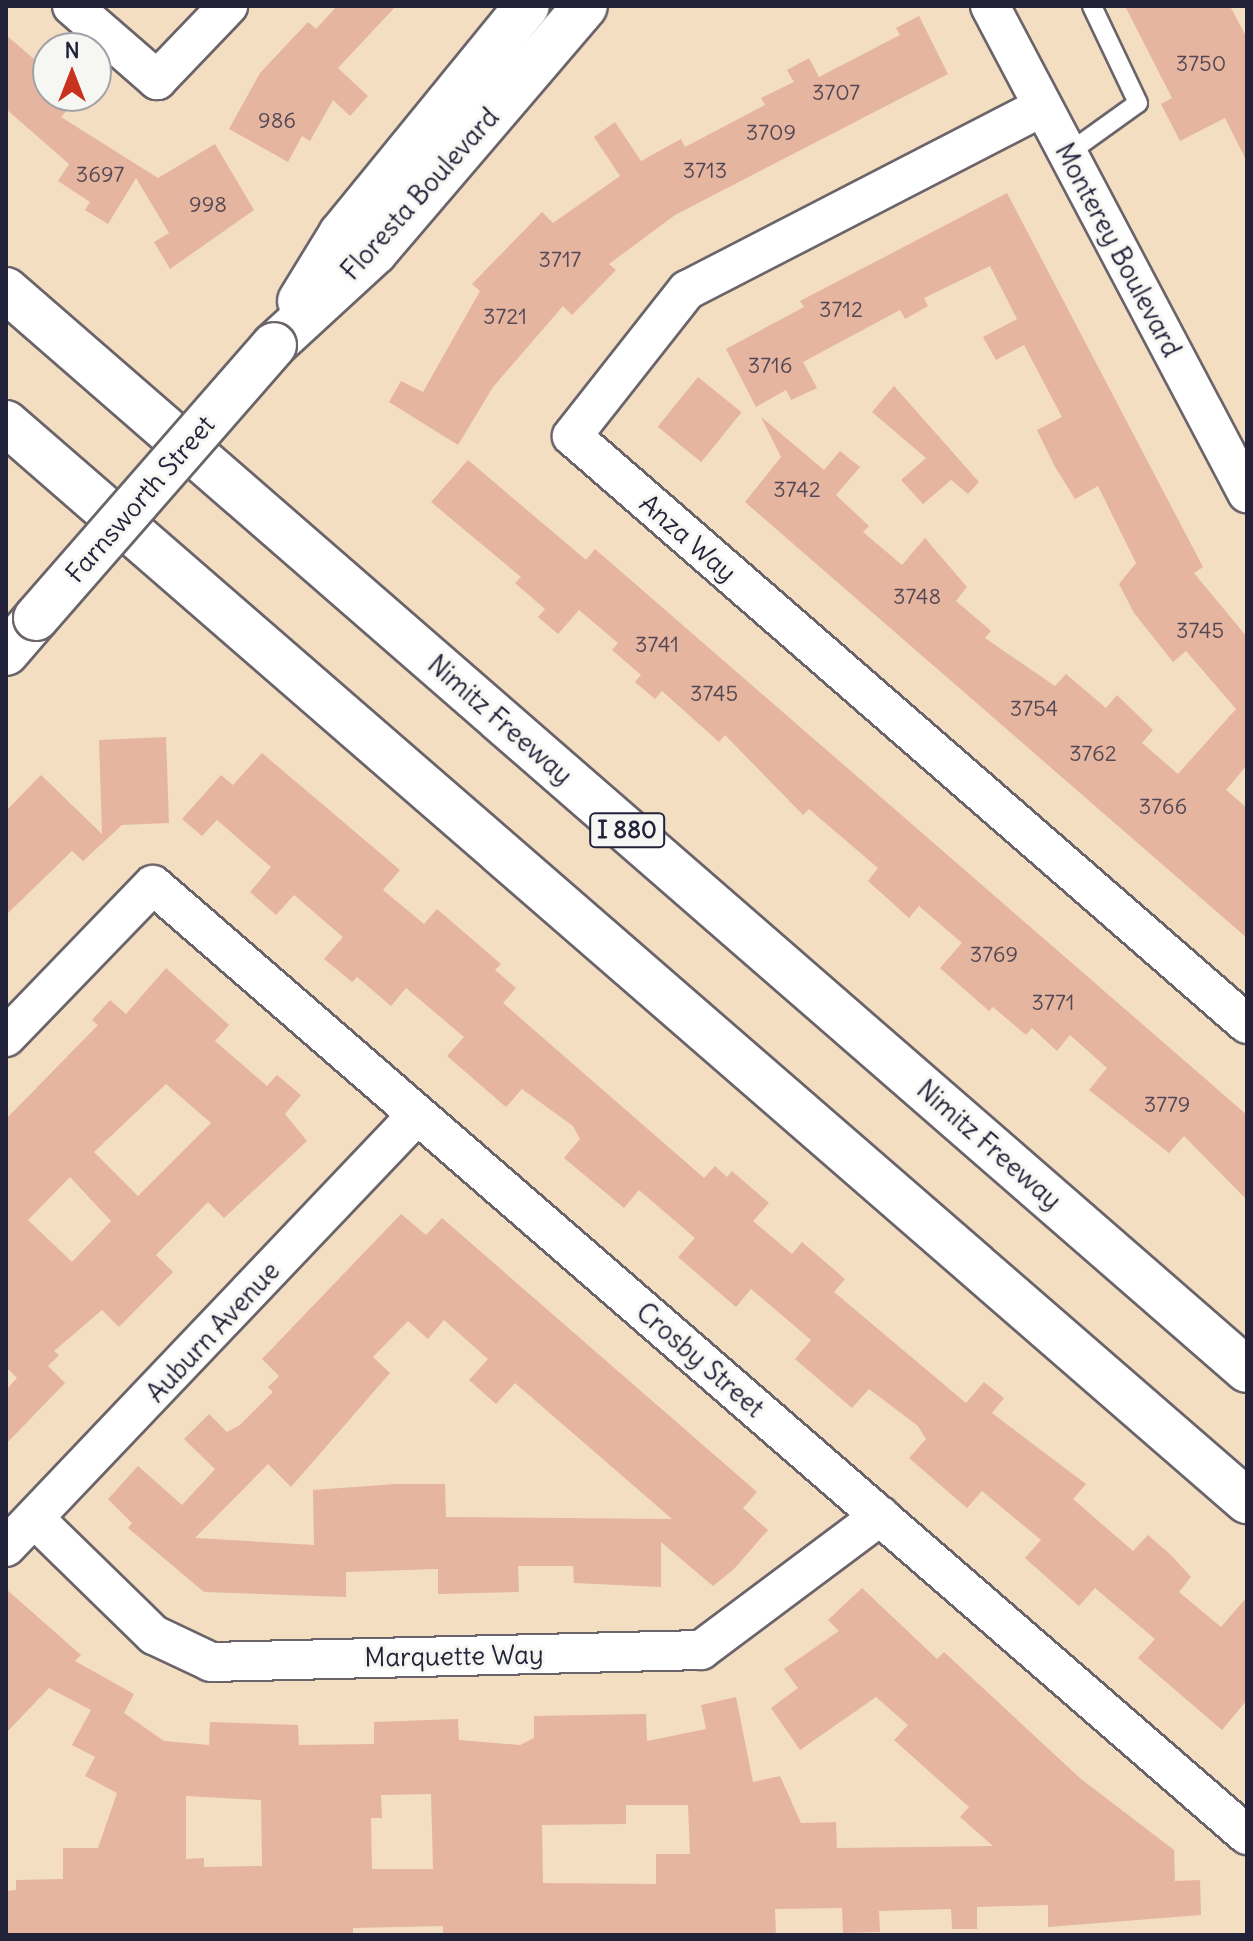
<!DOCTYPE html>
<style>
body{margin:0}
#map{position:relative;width:1253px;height:1941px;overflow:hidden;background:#f3dec2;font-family:Delius,sans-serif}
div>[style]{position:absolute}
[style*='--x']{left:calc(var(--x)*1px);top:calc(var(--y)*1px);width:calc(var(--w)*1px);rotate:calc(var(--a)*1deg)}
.building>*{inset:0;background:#e5b5a0;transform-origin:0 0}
.roads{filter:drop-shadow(2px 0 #6b646a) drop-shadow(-2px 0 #6b646a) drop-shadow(0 2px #6b646a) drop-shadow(0 -2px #6b646a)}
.service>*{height:18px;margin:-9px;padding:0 9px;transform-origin:9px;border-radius:9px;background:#fff}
.minor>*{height:38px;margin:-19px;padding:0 19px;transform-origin:19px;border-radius:19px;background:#fff}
.tertiary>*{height:44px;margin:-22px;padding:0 22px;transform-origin:22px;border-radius:22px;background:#fff}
.motorway>*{height:44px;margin:-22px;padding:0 22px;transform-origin:22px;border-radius:22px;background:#fff}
.bridges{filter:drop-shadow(2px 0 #6b646a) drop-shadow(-2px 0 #6b646a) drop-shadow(0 2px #6b646a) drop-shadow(0 -2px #6b646a)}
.tertiary-bridge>*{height:44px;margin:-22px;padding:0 22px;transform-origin:22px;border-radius:22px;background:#fff}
span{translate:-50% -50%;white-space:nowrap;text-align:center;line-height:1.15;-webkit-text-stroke:6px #f6f6f2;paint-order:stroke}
.number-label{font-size:22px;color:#534754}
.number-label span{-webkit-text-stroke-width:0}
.shield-label span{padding:2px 6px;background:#f6f6f2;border:2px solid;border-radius:6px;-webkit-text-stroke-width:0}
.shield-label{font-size:24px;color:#22223b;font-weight:700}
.street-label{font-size:26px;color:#22223b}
.frame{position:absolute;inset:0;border:8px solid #22223b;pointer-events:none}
.north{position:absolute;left:32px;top:32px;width:80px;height:80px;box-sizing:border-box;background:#f6f6f2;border:2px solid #a1a1a9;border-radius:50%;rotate:0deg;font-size:22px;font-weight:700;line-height:32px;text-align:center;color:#22223b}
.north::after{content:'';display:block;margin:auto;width:28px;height:36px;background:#c8321e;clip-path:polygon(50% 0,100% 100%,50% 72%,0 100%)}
</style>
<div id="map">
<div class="building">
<div style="clip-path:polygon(337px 6px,396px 6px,338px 68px,368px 96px,350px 116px,333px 100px,310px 141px,302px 136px,288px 162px,229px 129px,260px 73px,308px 22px,316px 29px)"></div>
<div style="clip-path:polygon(1125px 6px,1230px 6px,1247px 38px,1247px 162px,1225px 118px,1180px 141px,1161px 104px,1172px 98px)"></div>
<div style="clip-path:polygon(919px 16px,948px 74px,675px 215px,609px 264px,616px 270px,572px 315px,563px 306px,493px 387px,458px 445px,389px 402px,401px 381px,423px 392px,480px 291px,472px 284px,542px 212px,553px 223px,620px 176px,594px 137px,615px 122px,641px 161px,681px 139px,685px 147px,765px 105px,761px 98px,794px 82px,787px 70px,809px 58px,819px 77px,900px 35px,896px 28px)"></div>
<div style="clip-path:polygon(6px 35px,48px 71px,48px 96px,80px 96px,61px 117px,158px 178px,215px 144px,254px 210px,170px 269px,154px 242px,169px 233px,136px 178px,108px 224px,85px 210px,90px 202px,58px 181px,69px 164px,6px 109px)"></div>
<div style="clip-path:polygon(1007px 193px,1203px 567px,1194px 573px,1247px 637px,1247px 765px,1226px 790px,1247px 808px,1247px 938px,745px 502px,781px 457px,761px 417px,824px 470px,840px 451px,860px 467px,836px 495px,869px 526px,863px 532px,902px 565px,925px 538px,967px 587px,956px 601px,991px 631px,985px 638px,1055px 686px,1066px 674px,1106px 708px,1117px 695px,1153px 730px,1142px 743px,1178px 774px,1236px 709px,1186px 651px,1173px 662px,1134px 613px,1119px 584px,1136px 563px,1098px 486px,1075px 499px,1055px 467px,1037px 430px,1062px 417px,1024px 345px,996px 360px,983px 337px,1017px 319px,990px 266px,924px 298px,928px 306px,905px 319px,900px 310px,803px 362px,817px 388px,791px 400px,786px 390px,756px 407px,726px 349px,804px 307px,800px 301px)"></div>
<div style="left:698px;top:377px;width:56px;height:64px;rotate:39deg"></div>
<div style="clip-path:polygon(894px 386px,979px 482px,968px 494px,951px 480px,923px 504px,901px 480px,926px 458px,872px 412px)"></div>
<div style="clip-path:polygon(468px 460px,586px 560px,595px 549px,1247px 1115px,1247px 1200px,1184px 1136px,1169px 1153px,1089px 1090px,1107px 1068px,1070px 1035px,1057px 1051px,1032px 1028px,1026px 1035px,993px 1007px,989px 1011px,940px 968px,962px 943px,919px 906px,909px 918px,868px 881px,878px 868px,809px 809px,803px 815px,725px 735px,719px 742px,662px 691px,655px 699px,635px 682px,641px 675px,612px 650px,618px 643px,579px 610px,558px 634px,538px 617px,545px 609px,515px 583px,521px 577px,431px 502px)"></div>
<div style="clip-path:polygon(166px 737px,169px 823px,122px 825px,83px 861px,72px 851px,6px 915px,6px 811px,41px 775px,102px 834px,99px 740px)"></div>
<div style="clip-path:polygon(262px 753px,400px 870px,383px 890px,424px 924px,437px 909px,501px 964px,495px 970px,516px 988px,503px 1003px,704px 1178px,715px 1166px,727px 1177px,732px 1171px,769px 1203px,753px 1221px,792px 1254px,802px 1242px,845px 1279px,834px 1292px,966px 1403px,984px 1382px,1004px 1398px,992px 1413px,1086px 1484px,1073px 1499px,1133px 1551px,1148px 1535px,1171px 1555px,1191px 1577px,1179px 1592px,1221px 1627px,1247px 1597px,1247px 1700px,1222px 1730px,1138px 1658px,1155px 1639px,1095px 1588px,1079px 1606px,1025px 1558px,1041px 1540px,982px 1491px,967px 1508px,909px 1458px,926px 1439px,918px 1426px,869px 1389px,852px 1408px,795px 1359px,811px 1340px,751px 1289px,736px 1307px,678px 1257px,695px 1238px,639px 1190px,624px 1208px,564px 1158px,580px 1139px,573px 1126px,522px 1089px,506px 1107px,447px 1056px,464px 1037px,406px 988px,391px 1006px,357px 977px,352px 982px,324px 959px,343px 937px,294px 895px,276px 915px,250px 892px,271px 867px,217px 820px,202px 836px,182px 819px,221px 775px,233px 785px)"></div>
<div style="clip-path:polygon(evenodd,166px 968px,229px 1025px,215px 1041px,267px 1086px,277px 1075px,301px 1095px,285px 1114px,307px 1141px,224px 1218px,208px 1202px,156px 1255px,173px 1272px,119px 1327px,102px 1310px,54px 1351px,59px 1355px,48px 1366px,65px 1383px,6px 1444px,6px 1390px,17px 1378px,6px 1367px,6px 1119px,98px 1025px,92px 1020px,110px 1000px,126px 1014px,166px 968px,166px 1084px,211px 1123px,138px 1196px,94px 1152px,166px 1084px,166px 968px,70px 1177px,111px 1221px,72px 1262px,28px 1220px,70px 1177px)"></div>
<div style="clip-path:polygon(evenodd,401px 1214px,426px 1235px,442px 1218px,757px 1492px,743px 1508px,768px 1530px,734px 1569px,713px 1586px,661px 1542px,661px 1587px,574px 1583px,573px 1566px,518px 1566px,519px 1592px,438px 1594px,438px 1569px,346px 1572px,346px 1597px,204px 1592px,128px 1528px,132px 1523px,108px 1499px,138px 1466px,182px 1505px,215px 1469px,184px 1439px,209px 1414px,227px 1432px,240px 1425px,273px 1392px,268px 1387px,279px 1376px,262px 1359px,401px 1214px,444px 1320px,488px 1359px,469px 1380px,496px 1404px,515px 1383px,672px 1519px,446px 1517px,445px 1484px,396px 1484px,313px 1490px,314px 1545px,195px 1538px,268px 1464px,291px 1487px,390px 1373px,373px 1357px,408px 1321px,428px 1339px,444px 1320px)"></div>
<div style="clip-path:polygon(evenodd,862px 1588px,937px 1659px,944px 1652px,1081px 1779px,1174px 1850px,1175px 1881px,1200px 1880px,1201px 1915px,1048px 1927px,1048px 1905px,977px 1907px,977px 1929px,952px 1929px,951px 1909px,879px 1911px,880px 1932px,843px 1933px,842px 1908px,775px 1909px,776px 1935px,443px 1935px,443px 1926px,353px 1928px,353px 1935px,6px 1935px,6px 1891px,16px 1890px,16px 1880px,63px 1879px,63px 1848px,98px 1848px,117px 1793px,85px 1776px,95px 1757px,72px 1745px,91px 1710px,49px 1688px,6px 1733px,6px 1589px,81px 1655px,75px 1661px,134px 1694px,124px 1713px,164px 1741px,209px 1745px,210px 1722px,298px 1725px,299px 1745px,374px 1744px,374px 1722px,458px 1719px,459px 1740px,520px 1745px,534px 1738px,534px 1716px,646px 1714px,647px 1741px,706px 1729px,701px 1705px,736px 1697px,753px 1782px,780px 1776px,801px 1823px,836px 1822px,837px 1848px,993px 1846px,960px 1817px,969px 1807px,894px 1740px,908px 1725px,876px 1697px,800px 1750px,771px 1708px,798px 1688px,784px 1669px,839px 1631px,828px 1620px,862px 1588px,431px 1794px,433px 1869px,372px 1869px,371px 1818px,382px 1818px,381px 1795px,431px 1794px,862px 1588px,186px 1796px,261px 1800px,262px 1866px,204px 1867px,204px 1858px,186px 1859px,186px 1796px,862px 1588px,626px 1805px,688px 1805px,690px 1854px,656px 1854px,656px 1884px,543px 1883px,542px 1825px,626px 1824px,626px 1805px)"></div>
</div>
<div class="roads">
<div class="service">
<div style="--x:1067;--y:154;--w:87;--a:-35.7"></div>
<div style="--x:1138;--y:103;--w:107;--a:-115.4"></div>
</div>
<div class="minor">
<div style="--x:72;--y:6;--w:113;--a:41"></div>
<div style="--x:157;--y:80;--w:103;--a:-46.2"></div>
<div style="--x:990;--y:6;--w:551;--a:62.18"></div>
<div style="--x:1042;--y:107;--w:399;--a:152.7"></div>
<div style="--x:687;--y:290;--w:186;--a:128.2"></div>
<div style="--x:572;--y:436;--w:895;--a:41.06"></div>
<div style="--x:6;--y:1037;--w:211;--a:-46"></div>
<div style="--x:153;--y:885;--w:1449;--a:40.97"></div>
<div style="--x:36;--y:1520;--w:165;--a:44.3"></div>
<div style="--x:154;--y:1635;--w:63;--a:25.3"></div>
<div style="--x:211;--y:1662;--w:490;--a:-1.4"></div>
<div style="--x:701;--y:1650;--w:224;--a:-36.8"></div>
<div style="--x:6;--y:1547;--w:596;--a:-46.43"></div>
</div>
<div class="tertiary">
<div style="--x:300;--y:301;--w:79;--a:-58.5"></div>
<div style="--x:341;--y:234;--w:294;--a:-50.8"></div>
<div style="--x:274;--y:345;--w:137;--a:-42.6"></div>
<div style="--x:375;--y:252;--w:323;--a:-49.5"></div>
<div style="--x:6;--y:653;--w:46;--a:-49.4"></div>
</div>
<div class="motorway">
<div style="--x:6;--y:290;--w:1645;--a:41.03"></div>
<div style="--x:6;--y:423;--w:1644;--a:40.98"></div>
</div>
</div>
<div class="bridges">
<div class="tertiary-bridge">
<div style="--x:36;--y:618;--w:362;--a:-48.9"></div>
</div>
</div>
<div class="number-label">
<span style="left:1201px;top:64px">3750</span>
<span style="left:836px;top:93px">3707</span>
<span style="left:277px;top:121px">986</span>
<span style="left:771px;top:133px">3709</span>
<span style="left:705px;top:171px">3713</span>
<span style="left:100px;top:175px">3697</span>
<span style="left:208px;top:205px">998</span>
<span style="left:560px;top:260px">3717</span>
<span style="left:841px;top:310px">3712</span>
<span style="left:505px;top:317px">3721</span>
<span style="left:770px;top:366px">3716</span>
<span style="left:797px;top:490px">3742</span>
<span style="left:917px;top:597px">3748</span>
<span style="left:1200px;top:631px">3745</span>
<span style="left:657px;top:645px">3741</span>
<span style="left:714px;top:694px">3745</span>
<span style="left:1034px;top:709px">3754</span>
<span style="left:1093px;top:754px">3762</span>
<span style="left:1163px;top:807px">3766</span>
<span style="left:994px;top:955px">3769</span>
<span style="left:1053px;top:1003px">3771</span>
<span style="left:1167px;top:1105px">3779</span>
</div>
<div class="shield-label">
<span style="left:627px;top:830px">I 880</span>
</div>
<div class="street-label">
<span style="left:420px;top:194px;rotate:-48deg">Floresta Boulevard</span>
<span style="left:1118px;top:250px;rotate:62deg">Monterey Boulevard</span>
<span style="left:140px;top:499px;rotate:-49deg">Farnsworth Street</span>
<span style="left:688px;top:538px;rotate:41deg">Anza Way</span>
<span style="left:500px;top:720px;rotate:41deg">Nimitz Freeway</span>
<span style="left:989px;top:1145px;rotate:41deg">Nimitz Freeway</span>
<span style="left:213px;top:1332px;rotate:-47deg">Auburn Avenue</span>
<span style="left:700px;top:1360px;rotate:41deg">Crosby Street</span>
<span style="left:454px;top:1656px;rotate:-1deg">Marquette Way</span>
</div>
<div class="frame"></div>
<div class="north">N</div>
</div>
